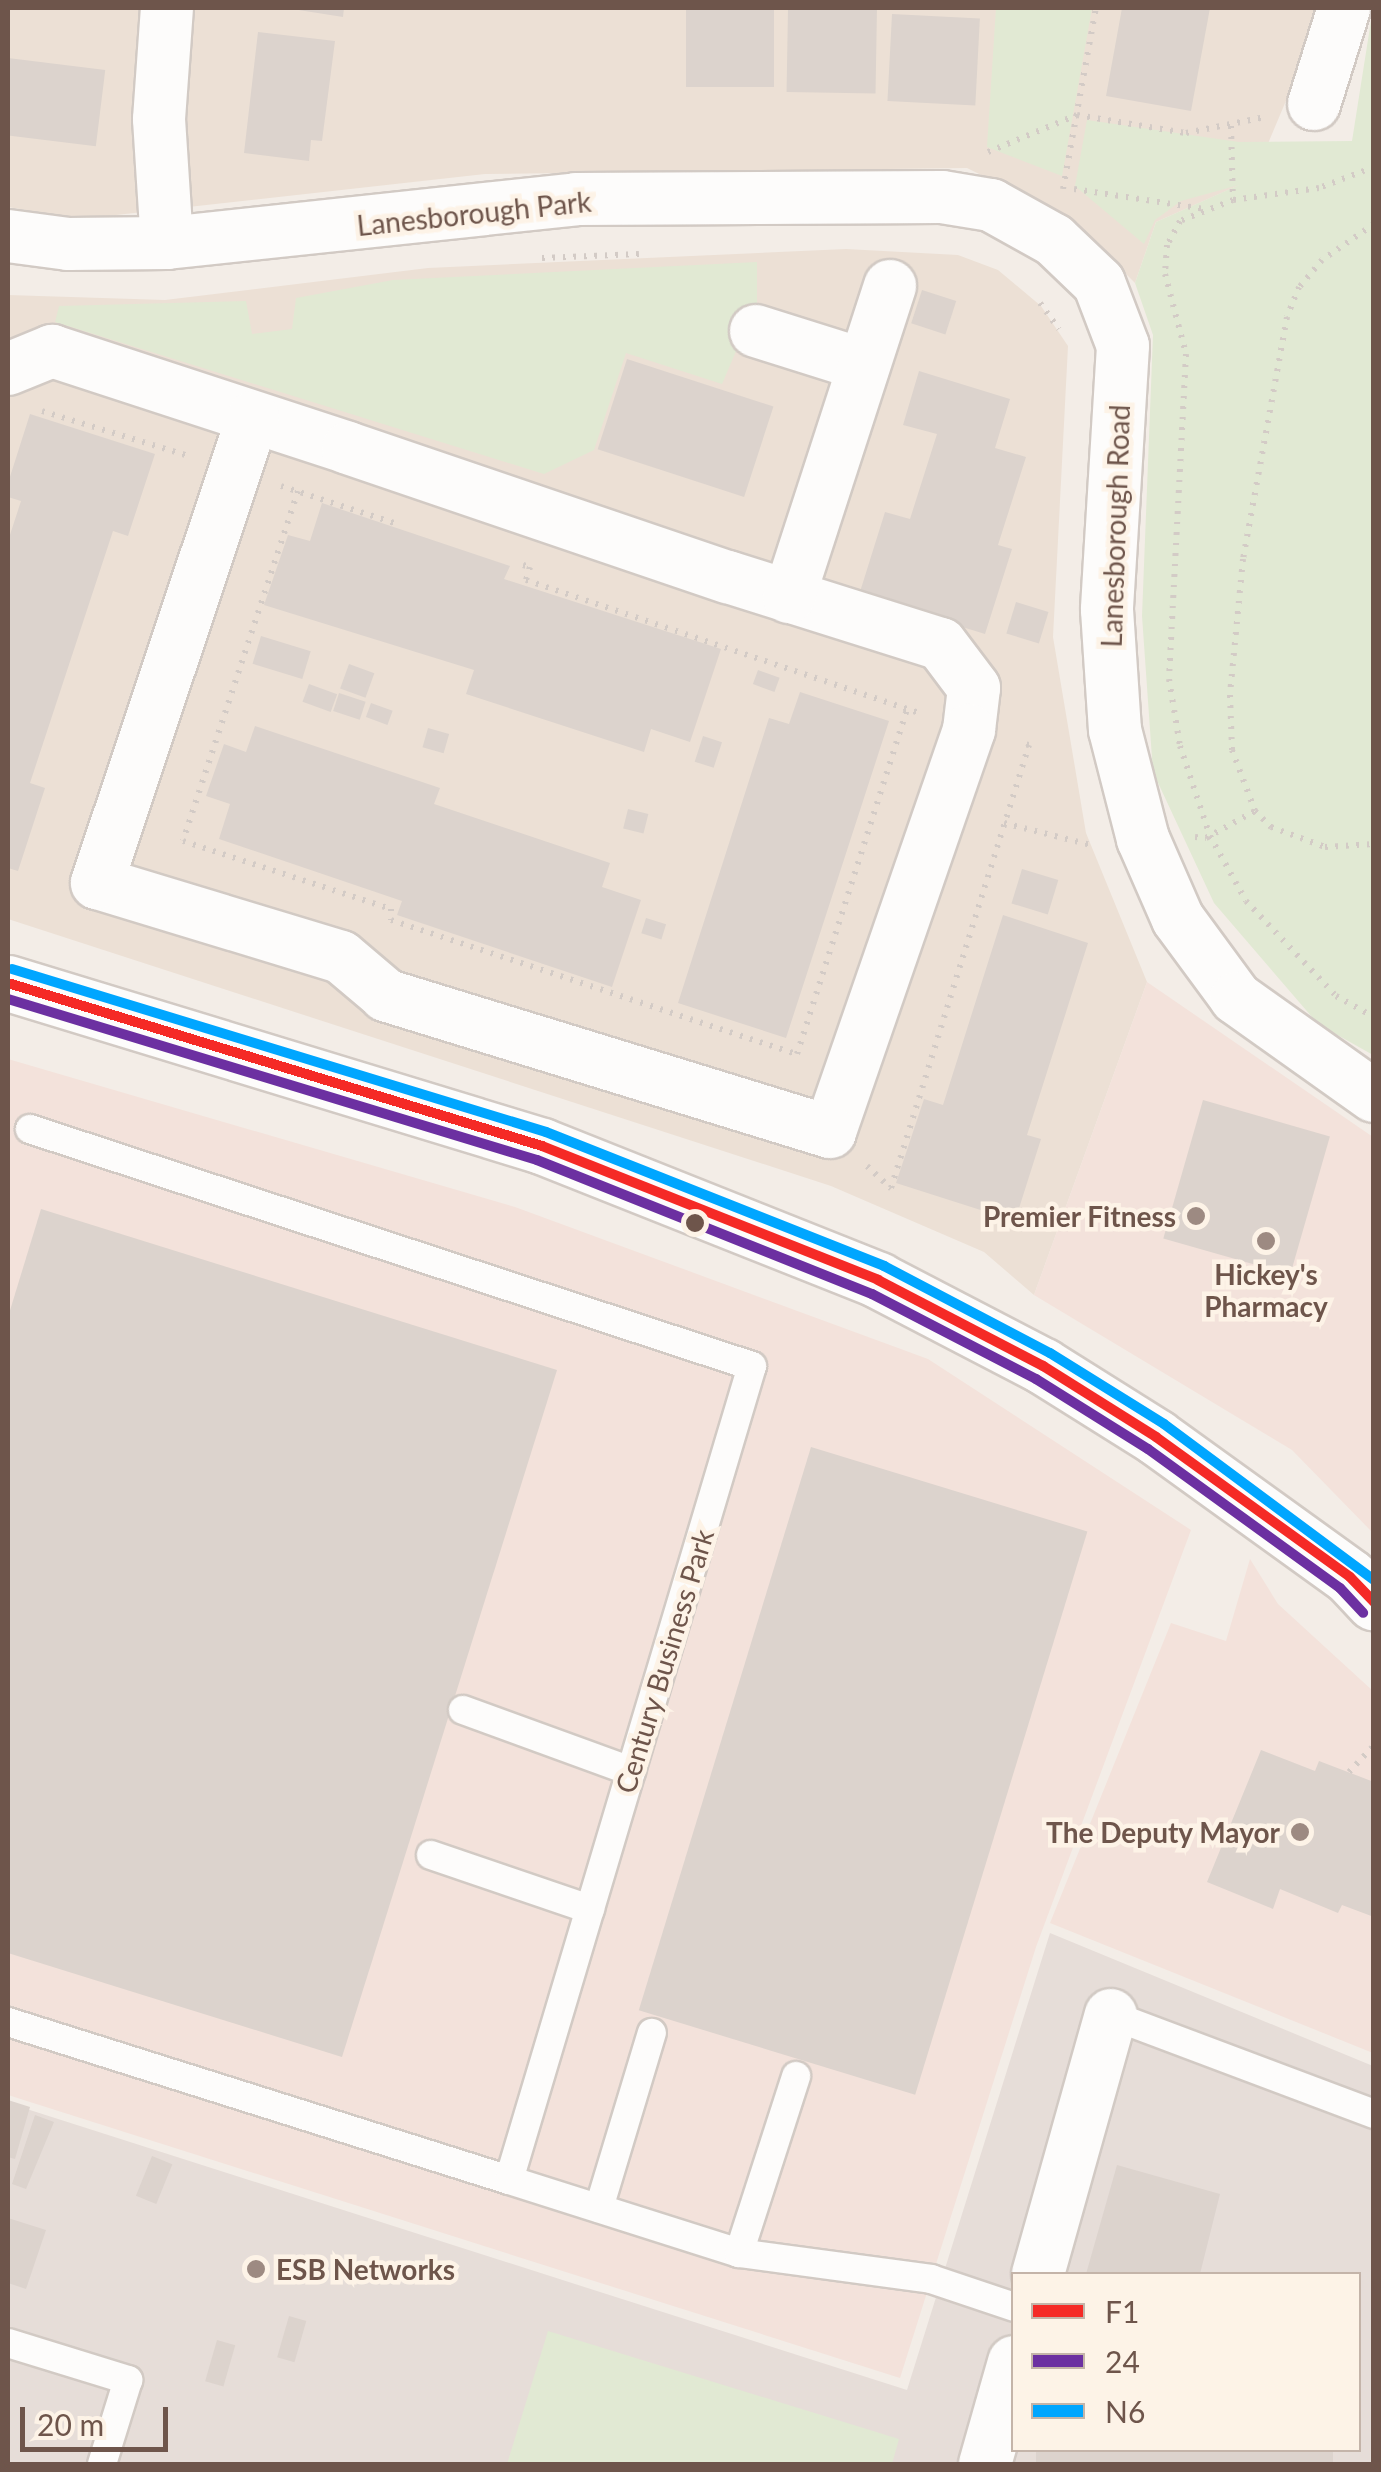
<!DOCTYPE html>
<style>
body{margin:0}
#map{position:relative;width:1381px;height:2472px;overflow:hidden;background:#f3ede7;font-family:Lato,sans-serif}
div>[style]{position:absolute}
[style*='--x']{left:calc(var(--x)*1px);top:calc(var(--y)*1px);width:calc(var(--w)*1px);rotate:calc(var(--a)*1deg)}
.residential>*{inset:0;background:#ece0d5}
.commercial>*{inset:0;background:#f3e2db}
.industrial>*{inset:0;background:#e6ddd8}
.green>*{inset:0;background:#e1e9d3}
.building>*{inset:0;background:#dcd3cd;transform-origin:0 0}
.path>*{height:6px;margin-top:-3px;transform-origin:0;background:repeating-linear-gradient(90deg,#d3cbc6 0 2.5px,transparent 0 10.5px)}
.roads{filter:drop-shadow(2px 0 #d2cac4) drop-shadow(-2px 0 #d2cac4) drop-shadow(0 2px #d2cac4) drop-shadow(0 -2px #d2cac4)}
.lane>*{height:28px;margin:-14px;padding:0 14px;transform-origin:14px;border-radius:14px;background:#fdfcfb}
.street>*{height:52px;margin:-26px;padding:0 26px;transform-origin:26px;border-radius:26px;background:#fdfcfb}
.secondary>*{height:55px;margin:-27.5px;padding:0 27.5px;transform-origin:27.5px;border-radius:27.5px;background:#fdfcfb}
.bus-1>*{height:10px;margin:-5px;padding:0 5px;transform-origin:5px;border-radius:5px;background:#f52a26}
.bus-2>*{height:10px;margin:-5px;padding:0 5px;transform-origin:5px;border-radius:5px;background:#6c30a1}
.bus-3>*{height:10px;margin:-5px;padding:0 5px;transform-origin:5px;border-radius:5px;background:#00a6ff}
.dots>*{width:28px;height:28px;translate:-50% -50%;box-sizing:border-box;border:5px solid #fdf3e7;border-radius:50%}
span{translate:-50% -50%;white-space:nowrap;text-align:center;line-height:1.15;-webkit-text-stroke:9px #fdf3e7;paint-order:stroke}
.street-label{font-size:28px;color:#6e554b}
.poi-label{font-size:28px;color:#6e554b;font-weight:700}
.right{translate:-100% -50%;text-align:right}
.left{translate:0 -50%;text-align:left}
.frame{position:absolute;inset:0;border:10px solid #6e554b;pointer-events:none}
.legend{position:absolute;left:1011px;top:2272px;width:350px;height:180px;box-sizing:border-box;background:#fdf3e7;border:2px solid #c4b4a9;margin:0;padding:12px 18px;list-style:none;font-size:30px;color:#6e554b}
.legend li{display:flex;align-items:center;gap:20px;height:50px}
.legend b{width:50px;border:2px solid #c4b4a9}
.scale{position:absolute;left:20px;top:2407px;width:148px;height:45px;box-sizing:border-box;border:5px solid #6e554b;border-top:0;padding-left:12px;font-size:30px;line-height:35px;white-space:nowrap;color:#6e554b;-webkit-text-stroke:8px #fdf3e7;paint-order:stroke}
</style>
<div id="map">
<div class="residential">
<div style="clip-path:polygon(8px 8px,1325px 8px,1253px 179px,1156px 222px,1135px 283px,1072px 220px,967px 168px,485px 174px,80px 219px,8px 207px)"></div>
<div style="clip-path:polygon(846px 249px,958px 255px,998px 270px,1041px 306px,1068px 346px,1053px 637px,1086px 833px,1147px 982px,1034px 1295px,984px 1252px,831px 1186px,8px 919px,8px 295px,165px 300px,428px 268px)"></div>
</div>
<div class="commercial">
<div style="clip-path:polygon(1147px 982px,1373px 1137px,1373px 1533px,1292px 1450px,1034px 1295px)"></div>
<div style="clip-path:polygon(8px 1059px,515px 1207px,928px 1359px,1191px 1530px,1036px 1947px,900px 2378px,8px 2095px)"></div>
<div style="clip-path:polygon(1250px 1559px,1278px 1604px,1373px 1691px,1373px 2053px,1050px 1923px,1171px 1623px,1226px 1641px)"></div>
</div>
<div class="industrial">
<div style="clip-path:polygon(evenodd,1050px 1933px,1373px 2066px,1373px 2464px,8px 2464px,8px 2103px,907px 2390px,1050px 1933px,1014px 2274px,1358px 2274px,1358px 2450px,1014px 2450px,1014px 2274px)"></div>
</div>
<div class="green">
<div style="clip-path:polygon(996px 8px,1092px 8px,1062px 176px,987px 147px)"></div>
<div style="clip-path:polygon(1373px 8px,1373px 1055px,1318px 1024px,1214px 903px,1153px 772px,1142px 616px,1153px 335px,1135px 283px,1156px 222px,1239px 185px,1181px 201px,1155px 220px,1144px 244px,1075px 186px,1087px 120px,1239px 142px,1352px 141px)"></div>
<div style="clip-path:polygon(757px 262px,757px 302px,722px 384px,626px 353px,594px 450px,544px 474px,55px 322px,59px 306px,246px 301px,252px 334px,292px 329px,296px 298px,393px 280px)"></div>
<div style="clip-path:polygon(548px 2331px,899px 2439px,892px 2464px,507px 2464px)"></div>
</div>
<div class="building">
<div style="clip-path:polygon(286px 8px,344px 8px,343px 17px)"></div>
<div style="left:686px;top:8px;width:88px;height:79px"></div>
<div style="left:788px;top:8px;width:89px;height:84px;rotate:1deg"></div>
<div style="clip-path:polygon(1122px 8px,1210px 8px,1191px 111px,1106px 96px)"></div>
<div style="left:892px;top:14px;width:88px;height:87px;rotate:3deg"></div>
<div style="clip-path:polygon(258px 32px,335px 41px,322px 141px,311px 140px,309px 161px,244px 153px)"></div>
<div style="left:8px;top:58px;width:98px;height:77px;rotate:7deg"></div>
<div style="left:922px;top:290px;width:36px;height:35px;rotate:18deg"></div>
<div style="left:627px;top:359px;width:154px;height:95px;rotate:18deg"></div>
<div style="clip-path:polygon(919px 371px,1010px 399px,995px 448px,1026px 457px,998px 545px,1012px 549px,985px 634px,859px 595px,885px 512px,910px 519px,937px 434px,903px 425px)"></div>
<div style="clip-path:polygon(30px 414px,155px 454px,128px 536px,113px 531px,30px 783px,45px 788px,18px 871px,8px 868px,8px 541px,21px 501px,8px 497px,8px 483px)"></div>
<div style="clip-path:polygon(322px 503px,510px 566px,504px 579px,721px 649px,690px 742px,651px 729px,644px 752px,466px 694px,474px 670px,264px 605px,288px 535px,310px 541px)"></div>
<div style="left:1016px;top:602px;width:34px;height:33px;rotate:17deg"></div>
<div style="left:261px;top:636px;width:52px;height:29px;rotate:17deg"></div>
<div style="left:349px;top:664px;width:27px;height:26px;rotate:20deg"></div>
<div style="left:758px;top:670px;width:23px;height:15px;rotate:20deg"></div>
<div style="left:309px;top:684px;width:30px;height:19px;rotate:20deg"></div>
<div style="clip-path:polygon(800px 692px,889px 721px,786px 1038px,678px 1003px,769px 718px,789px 724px)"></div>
<div style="left:339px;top:693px;width:28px;height:19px;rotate:18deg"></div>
<div style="left:371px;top:703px;width:23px;height:15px;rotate:20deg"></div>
<div style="clip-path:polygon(255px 726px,440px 788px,434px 804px,610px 863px,602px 887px,641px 900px,612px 987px,397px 915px,402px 901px,219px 839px,230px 804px,206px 796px,224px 744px,246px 752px)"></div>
<div style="left:428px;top:728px;width:22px;height:20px;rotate:16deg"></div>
<div style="left:703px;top:736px;width:20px;height:27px;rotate:18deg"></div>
<div style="left:628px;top:809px;width:21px;height:20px;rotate:14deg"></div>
<div style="left:1022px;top:869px;width:38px;height:36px;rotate:17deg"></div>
<div style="clip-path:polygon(1003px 915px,1088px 943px,1027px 1135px,1041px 1139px,1015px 1221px,896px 1183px,924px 1099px,943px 1105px)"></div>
<div style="left:646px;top:918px;width:21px;height:16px;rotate:17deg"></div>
<div style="left:1203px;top:1100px;width:132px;height:144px;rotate:16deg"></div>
<div style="clip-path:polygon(41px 1209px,557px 1370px,342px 2057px,8px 1953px,8px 1317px)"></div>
<div style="left:811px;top:1447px;width:289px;height:589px;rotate:17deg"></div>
<div style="clip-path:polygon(1261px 1750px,1315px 1771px,1319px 1761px,1374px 1782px,1374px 1917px,1342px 1905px,1338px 1913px,1280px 1889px,1273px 1909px,1207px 1882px)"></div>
<div style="clip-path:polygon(8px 2100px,30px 2107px,15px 2159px,8px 2157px)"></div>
<div style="clip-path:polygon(35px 2115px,54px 2122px,26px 2189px,12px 2184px)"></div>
<div style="left:152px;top:2156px;width:22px;height:43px;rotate:22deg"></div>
<div style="clip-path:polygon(1117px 2165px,1220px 2194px,1200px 2274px,1086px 2274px)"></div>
<div style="clip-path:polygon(8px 2218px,46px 2230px,26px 2289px,8px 2283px)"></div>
<div style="left:289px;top:2316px;width:18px;height:43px;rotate:16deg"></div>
<div style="left:217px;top:2340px;width:19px;height:43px;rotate:16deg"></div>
<div style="left:1036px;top:2450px;width:297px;height:15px"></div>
</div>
<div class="path">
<div style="--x:1231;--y:126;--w:74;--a:88.5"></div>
<div style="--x:988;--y:152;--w:96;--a:-22.6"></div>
<div style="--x:1077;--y:115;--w:110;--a:9.4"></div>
<div style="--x:1186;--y:133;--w:81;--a:-11.4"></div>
<div style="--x:1374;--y:167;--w:59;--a:159.1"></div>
<div style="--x:1319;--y:188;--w:87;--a:172.1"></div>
<div style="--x:1233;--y:200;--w:57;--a:158.4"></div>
<div style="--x:1180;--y:221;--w:27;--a:118"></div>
<div style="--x:1167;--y:245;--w:29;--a:94"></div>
<div style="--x:1165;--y:274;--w:83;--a:75.3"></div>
<div style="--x:1186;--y:354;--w:325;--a:93"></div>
<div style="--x:1169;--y:679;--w:68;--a:80.7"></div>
<div style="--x:1180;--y:746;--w:95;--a:71.6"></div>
<div style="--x:1210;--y:836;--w:74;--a:61"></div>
<div style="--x:1246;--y:901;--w:131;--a:46.5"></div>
<div style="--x:1336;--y:996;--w:43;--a:28.9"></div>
<div style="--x:1063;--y:189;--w:184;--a:-79.7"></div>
<div style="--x:1074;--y:189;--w:133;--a:8.7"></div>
<div style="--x:1374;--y:224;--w:63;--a:145.3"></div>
<div style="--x:1322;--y:260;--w:35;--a:130"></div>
<div style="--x:1299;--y:287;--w:32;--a:112"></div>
<div style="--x:1287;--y:317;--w:246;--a:100.3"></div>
<div style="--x:1243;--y:559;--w:137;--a:95.5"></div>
<div style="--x:1230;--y:695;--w:55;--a:87.9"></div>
<div style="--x:1232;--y:750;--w:65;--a:69.3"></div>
<div style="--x:1255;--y:811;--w:23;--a:45"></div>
<div style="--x:1271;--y:827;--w:58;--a:20.3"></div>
<div style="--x:1325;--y:847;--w:49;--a:-3.5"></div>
<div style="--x:542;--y:258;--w:97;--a:-2.4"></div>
<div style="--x:1040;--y:303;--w:32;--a:54"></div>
<div style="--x:42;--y:411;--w:153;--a:17.1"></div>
<div style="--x:281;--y:486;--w:122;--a:18.1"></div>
<div style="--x:298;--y:491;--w:368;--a:108.2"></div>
<div style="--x:183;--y:841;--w:219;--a:18.1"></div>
<div style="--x:391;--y:909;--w:11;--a:90"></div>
<div style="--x:391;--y:920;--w:428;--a:18.3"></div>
<div style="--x:797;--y:1054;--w:361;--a:-72.3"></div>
<div style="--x:523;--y:565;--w:7;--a:16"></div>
<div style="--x:530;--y:567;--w:14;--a:107"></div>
<div style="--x:526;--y:580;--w:417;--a:18.7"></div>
<div style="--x:1004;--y:823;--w:90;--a:14.2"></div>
<div style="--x:1195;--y:837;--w:11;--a:5"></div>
<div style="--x:1206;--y:838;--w:56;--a:-28.9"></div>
<div style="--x:867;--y:1166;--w:33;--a:43"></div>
<div style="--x:891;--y:1188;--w:464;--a:-72.7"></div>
<div style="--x:1029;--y:745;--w:10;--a:-169"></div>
<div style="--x:1349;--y:1772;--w:37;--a:-47"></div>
</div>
<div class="roads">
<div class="lane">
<div style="--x:463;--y:1710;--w:179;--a:20"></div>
<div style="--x:431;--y:1855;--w:168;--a:18.8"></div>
<div style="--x:1111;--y:2015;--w:281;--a:20.6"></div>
<div style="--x:8;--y:2022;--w:525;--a:17.5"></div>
<div style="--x:509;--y:2180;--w:849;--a:-73.38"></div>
<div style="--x:752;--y:1366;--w:760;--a:-161.83"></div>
<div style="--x:509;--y:2180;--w:241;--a:17.6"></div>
<div style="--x:739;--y:2253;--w:194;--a:7.7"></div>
<div style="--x:931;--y:2279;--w:88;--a:18.6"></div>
<div style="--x:599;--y:2208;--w:183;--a:-73.2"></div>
<div style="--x:739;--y:2253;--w:186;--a:-72.1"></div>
<div style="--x:8;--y:2343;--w:126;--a:17.1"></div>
<div style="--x:128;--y:2380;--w:88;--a:107.2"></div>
</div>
<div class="street">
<div style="--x:1314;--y:104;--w:101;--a:-72.6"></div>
<div style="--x:8;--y:236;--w:61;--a:7.6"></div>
<div style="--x:68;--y:244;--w:99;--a:-0.6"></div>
<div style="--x:167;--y:243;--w:411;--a:-6.1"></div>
<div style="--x:576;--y:199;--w:366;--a:-0.3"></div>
<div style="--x:942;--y:197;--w:50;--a:9.3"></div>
<div style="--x:991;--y:205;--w:72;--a:29.1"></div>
<div style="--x:1054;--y:240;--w:62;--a:43.7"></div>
<div style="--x:1099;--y:283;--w:67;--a:69.1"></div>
<div style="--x:1123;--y:346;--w:264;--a:93.5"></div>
<div style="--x:1107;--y:610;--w:120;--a:86.2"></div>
<div style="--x:1115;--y:730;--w:113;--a:75.6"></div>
<div style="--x:1143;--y:839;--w:87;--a:66.4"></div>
<div style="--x:1178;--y:919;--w:98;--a:53.7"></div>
<div style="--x:1236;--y:998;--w:169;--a:35.4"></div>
<div style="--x:167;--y:243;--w:124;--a:-93.7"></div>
<div style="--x:159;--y:119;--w:111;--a:-85.9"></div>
<div style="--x:756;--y:331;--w:113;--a:17.5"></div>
<div style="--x:8;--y:369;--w:48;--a:-22.2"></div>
<div style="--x:52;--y:351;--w:311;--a:18.1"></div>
<div style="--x:348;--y:448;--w:401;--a:18.8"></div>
<div style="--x:728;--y:577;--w:223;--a:17.5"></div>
<div style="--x:941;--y:644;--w:55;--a:53.1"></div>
<div style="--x:974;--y:688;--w:42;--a:96.8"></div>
<div style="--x:969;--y:730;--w:425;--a:109.1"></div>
<div style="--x:830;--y:1132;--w:465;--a:-162.9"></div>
<div style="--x:386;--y:995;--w:59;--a:-139.8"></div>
<div style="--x:341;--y:957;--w:255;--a:-163.1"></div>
<div style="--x:97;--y:883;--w:491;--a:-71.5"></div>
<div style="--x:789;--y:597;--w:327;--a:-72"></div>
<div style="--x:1038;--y:2274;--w:269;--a:-74.3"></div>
<div style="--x:985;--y:2464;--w:106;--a:-74.1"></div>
</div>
<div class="secondary">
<div style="--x:8;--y:983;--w:558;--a:16.97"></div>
<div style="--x:542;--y:1146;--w:362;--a:21.7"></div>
<div style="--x:878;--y:1280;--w:186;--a:27.5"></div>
<div style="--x:1043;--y:1366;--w:133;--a:32.1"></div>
<div style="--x:1156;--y:1437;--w:239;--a:35.8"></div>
<div style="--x:1350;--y:1577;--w:35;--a:47"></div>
</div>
</div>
<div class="bus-1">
<div style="--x:8;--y:983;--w:558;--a:16.97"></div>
<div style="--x:542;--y:1146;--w:362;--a:21.7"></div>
<div style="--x:878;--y:1280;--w:186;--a:27.5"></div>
<div style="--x:1043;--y:1366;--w:133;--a:32.1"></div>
<div style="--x:1156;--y:1437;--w:239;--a:35.8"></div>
<div style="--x:1350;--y:1577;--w:35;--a:46"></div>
</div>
<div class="bus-2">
<div style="--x:8;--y:999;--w:553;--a:16.93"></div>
<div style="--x:537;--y:1160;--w:361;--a:21.8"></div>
<div style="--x:872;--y:1294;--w:185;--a:27.4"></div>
<div style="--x:1036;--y:1379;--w:132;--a:32"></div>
<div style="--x:1148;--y:1449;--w:237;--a:35.9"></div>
<div style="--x:1340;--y:1588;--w:34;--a:47"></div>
</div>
<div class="bus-3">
<div style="--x:12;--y:969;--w:558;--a:16.97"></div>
<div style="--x:546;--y:1132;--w:364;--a:21.6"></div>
<div style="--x:884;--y:1266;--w:187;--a:27.7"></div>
<div style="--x:1050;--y:1353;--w:134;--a:31.9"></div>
<div style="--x:1164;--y:1424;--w:262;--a:36.6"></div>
</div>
<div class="dots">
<div style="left:1196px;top:1216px;background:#9d8a82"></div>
<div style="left:695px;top:1223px;background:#6e554b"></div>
<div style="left:1266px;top:1241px;background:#9d8a82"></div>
<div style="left:1300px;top:1832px;background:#9d8a82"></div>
<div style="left:256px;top:2269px;background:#9d8a82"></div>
</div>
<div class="street-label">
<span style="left:474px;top:213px;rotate:-6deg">Lanesborough Park</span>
<span style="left:1115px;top:526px;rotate:-88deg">Lanesborough Road</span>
<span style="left:664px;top:1661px;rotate:-73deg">Century Business Park</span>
</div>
<div class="poi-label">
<span class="right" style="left:1176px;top:1216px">Premier Fitness</span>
<span style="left:1266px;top:1290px">Hickey's<br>Pharmacy</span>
<span class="right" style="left:1280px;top:1832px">The Deputy Mayor</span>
<span class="left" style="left:276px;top:2269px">ESB Networks</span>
</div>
<div class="frame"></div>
<ul class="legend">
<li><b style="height:12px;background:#f52a26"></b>F1</li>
<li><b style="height:12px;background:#6c30a1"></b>24</li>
<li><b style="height:12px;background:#00a6ff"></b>N6</li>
</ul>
<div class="scale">20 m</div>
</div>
